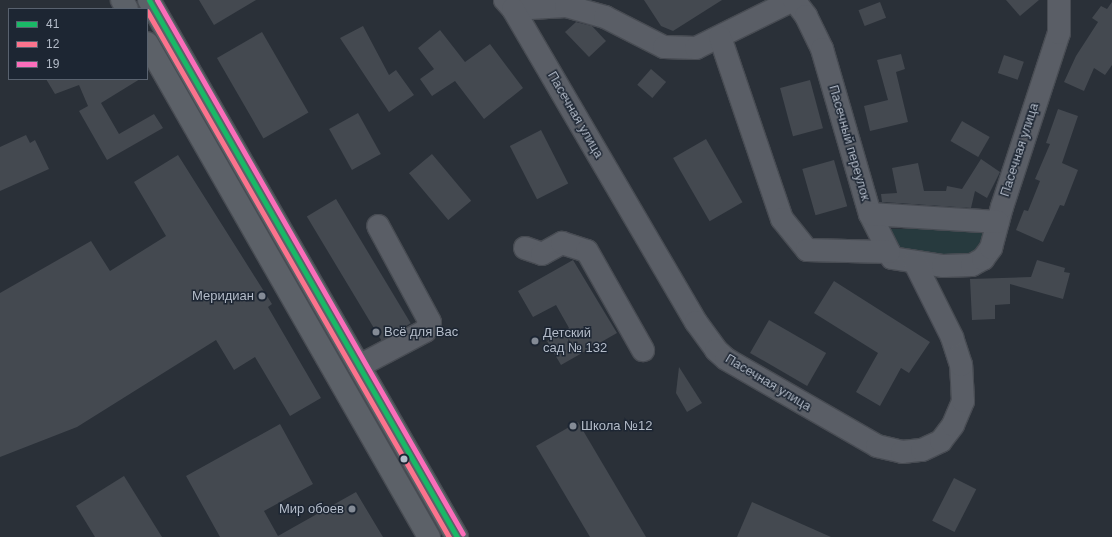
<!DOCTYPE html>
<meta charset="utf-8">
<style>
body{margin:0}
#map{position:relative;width:1112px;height:537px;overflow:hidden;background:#2a3038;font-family:Helvetica,sans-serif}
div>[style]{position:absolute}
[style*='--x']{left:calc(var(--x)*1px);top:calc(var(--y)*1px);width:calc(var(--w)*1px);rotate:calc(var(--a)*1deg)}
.green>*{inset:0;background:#273a3e}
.building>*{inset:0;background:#444950;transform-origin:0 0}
.roads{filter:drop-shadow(1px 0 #484c53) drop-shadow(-1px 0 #484c53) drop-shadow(0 1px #484c53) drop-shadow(0 -1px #484c53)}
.minor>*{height:22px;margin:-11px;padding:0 11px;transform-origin:11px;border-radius:11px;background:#5a5e66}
.major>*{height:22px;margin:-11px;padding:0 11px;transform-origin:11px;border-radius:11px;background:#5c6168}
.bus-1>*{height:5px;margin:-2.5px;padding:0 2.5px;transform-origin:2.5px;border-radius:2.5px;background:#1ab867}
.bus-2>*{height:5px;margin:-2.5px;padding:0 2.5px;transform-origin:2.5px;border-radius:2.5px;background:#fc738d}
.bus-3>*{height:5px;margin:-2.5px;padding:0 2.5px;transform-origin:2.5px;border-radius:2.5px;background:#fb6dba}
.dots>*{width:11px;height:11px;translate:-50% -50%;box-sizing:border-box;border:2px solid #1d2633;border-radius:50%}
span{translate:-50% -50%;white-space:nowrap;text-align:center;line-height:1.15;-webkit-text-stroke:3px #1d2633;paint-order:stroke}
.street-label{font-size:13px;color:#b4bcc9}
.poi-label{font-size:13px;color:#b4bcc9}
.right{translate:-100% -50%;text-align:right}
.left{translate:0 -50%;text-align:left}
.legend{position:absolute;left:8px;top:8px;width:140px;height:72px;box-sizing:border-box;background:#1d2633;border:1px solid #59626f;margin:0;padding:5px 7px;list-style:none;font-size:12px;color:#b4bcc9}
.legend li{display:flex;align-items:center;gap:8px;height:20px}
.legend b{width:20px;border:1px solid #59626f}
</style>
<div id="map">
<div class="green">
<div style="clip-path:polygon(890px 229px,984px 229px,987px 232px,975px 254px,958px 257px,898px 248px,887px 230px)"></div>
</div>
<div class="building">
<div style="clip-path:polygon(199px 0,256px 0,214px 25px)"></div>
<div style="clip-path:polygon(644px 0,722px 0,673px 31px,661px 26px)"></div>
<div style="clip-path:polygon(1006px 0,1039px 0,1020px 16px)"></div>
<div style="left:880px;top:2px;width:17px;height:23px;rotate:69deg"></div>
<div style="clip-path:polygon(1112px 2px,1112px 65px,1105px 75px,1094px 68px,1084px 91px,1064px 82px,1076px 56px,1098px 22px,1092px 18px,1101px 6px,1107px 9px)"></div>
<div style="clip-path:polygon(576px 22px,592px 26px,606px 41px,589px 57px,565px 32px)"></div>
<div style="clip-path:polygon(363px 26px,389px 75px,396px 70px,414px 95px,389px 112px,340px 38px)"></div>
<div style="clip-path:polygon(440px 30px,465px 62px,490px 44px,523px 88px,484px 119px,455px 81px,432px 96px,420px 79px,434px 69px,418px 48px)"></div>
<div style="left:262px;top:32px;width:93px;height:52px;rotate:60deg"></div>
<div style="clip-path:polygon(901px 54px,905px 69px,896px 72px,908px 122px,870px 131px,864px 106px,888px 100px,877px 60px)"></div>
<div style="left:1004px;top:55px;width:21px;height:19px;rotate:19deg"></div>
<div style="left:651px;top:69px;width:20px;height:21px;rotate:41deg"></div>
<div style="clip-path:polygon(46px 79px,140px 79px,101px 103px,119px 134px,154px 114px,163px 128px,107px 160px,79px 111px,88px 106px,79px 85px,55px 94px)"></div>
<div style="left:810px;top:80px;width:50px;height:31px;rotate:75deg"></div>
<div style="clip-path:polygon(1058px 109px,1078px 116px,1062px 163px,1078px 170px,1064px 206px,1060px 205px,1043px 242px,1016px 230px,1024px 210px,1028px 211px,1040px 181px,1035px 179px,1050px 144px,1046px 143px)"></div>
<div style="left:358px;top:113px;width:47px;height:33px;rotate:61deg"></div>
<div style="left:962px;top:121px;width:32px;height:23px;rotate:30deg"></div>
<div style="left:541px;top:130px;width:60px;height:35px;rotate:63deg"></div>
<div style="clip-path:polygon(26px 135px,30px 143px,35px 140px,49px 169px,0 191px,0 147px)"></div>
<div style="left:706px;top:139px;width:73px;height:38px;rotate:60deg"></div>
<div style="left:432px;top:154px;width:61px;height:30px;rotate:50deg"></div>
<div style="clip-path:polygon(178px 155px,272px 304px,268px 307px,321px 398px,290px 416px,255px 357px,234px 370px,216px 340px,77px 427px,0 457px,0 293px,91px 241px,110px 271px,166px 236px,134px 182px)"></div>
<div style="clip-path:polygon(981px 159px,1000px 172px,987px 198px,975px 191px,971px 208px,882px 202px,881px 194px,897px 193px,892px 168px,918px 163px,924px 191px,946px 191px,947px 186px,962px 189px)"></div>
<div style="left:834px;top:160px;width:48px;height:33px;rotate:74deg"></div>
<div style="left:336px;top:199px;width:145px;height:34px;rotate:59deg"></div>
<div style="clip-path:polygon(573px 260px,617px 333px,561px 365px,547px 341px,569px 328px,556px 305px,533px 317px,518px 291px)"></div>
<div style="clip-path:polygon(1037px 260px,1065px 268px,1064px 272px,1070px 273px,1063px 299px,1010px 284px,1010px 304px,995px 305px,995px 319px,972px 320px,970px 279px,1031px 277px)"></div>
<div style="clip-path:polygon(834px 281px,930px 342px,909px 373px,901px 368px,880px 406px,856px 392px,878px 353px,814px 313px)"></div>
<div style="left:769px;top:320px;width:66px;height:38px;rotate:30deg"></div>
<div style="clip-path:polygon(679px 367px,702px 403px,687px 412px,676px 393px)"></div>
<div style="clip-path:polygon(578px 422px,646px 537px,590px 537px,536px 446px)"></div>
<div style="clip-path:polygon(280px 424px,313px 484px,264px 511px,278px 536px,356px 492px,383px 537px,220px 537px,186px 476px)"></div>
<div style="clip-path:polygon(124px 476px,162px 537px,95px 537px,76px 506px)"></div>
<div style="left:954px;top:478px;width:25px;height:48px;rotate:27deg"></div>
<div style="clip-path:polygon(752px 502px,831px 537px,737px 537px)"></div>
</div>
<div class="roads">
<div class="minor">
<div style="--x:505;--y:0;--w:12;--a:48"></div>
<div style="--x:513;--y:9;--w:53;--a:-3.2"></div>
<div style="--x:566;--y:6;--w:41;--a:15.8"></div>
<div style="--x:605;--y:17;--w:66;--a:27"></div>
<div style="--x:664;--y:47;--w:32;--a:2"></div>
<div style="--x:696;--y:48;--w:108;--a:-26.3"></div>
<div style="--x:794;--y:0;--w:20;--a:53"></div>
<div style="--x:806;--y:16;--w:37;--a:64"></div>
<div style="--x:822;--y:49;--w:172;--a:73.8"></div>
<div style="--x:870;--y:214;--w:49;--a:63.4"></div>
<div style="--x:892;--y:258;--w:52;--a:8.9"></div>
<div style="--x:943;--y:266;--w:29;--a:-2"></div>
<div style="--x:972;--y:265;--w:13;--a:-29"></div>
<div style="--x:983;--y:259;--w:14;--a:-54"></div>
<div style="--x:991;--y:248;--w:42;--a:-75"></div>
<div style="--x:1002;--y:207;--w:183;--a:-71.9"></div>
<div style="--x:1059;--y:33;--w:33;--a:-90"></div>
<div style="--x:513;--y:9;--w:363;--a:59.7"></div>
<div style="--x:696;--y:322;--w:34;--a:54"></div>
<div style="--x:716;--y:350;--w:13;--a:42"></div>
<div style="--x:726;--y:359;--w:174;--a:29.9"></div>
<div style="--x:877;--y:446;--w:26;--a:13"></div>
<div style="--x:902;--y:452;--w:20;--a:-6"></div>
<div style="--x:922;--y:450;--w:21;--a:-25"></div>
<div style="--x:941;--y:441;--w:20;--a:-53"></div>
<div style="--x:953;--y:425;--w:26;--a:-67"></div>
<div style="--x:963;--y:401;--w:36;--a:-93"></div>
<div style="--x:961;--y:365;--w:29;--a:-108"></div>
<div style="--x:952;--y:337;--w:83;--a:-116.6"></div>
<div style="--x:720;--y:37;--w:192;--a:71.2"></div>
<div style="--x:782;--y:219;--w:40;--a:51"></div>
<div style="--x:807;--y:250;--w:82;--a:1.4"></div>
<div style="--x:870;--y:214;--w:128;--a:3.6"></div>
<div style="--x:525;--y:248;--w:18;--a:19"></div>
<div style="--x:542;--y:254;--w:23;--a:-29"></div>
<div style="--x:562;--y:243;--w:26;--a:18"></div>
<div style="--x:587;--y:251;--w:114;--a:60.5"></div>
<div style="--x:359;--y:366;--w:75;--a:-27.9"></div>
<div style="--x:425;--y:331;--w:10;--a:-61"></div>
<div style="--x:430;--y:322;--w:109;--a:-118.4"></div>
</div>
<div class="major">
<div style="--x:122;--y:0;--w:10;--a:61"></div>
<div style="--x:149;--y:0;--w:619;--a:60.16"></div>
<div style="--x:147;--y:43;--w:569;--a:60.28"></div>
</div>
</div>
<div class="bus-1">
<div style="--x:149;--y:0;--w:619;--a:60.16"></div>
</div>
<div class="bus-2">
<div style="--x:147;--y:11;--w:607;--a:60.14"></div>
</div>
<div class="bus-3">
<div style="--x:157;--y:0;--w:615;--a:60.19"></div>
</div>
<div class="dots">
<div style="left:262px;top:296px;background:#848b96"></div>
<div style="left:376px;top:332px;background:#848b96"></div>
<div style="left:535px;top:341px;background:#848b96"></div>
<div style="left:573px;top:426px;background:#848b96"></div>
<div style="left:404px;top:459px;background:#b4bcc9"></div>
<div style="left:352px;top:509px;background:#848b96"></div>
</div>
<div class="street-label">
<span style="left:575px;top:115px;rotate:60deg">Пасечная улица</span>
<span style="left:849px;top:143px;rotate:74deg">Пасечный переулок</span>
<span style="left:1020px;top:150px;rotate:-72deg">Пасечная улица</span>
<span style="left:768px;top:383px;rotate:31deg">Пасечная улица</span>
</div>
<div class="poi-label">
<span class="right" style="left:254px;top:296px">Меридиан</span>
<span class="left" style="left:384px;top:332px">Всё для Вас</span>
<span class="left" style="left:543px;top:341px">Детский<br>сад № 132</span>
<span class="left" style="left:581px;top:426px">Школа №12</span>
<span class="right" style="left:344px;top:509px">Мир обоев</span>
</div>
<ul class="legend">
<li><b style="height:5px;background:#1ab867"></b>41</li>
<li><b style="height:5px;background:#fc738d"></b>12</li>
<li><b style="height:5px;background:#fb6dba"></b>19</li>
</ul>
</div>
